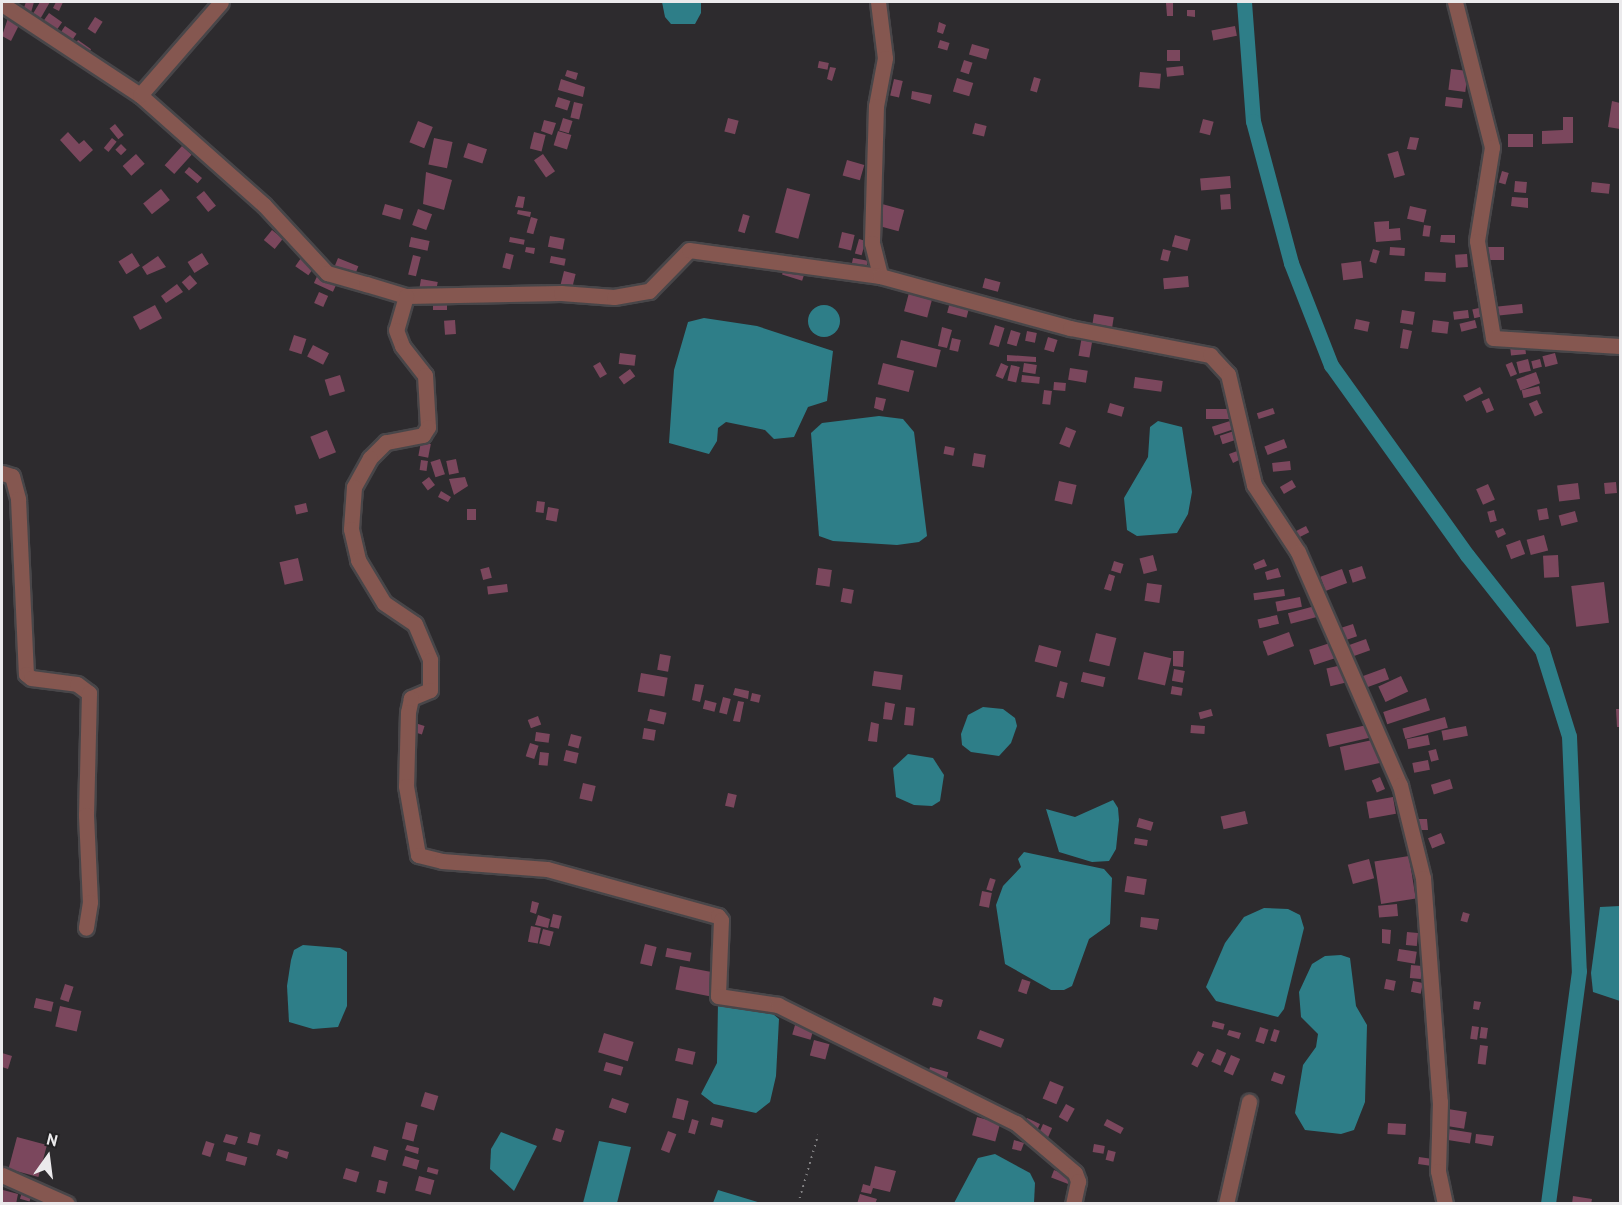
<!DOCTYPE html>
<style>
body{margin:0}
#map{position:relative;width:1622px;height:1205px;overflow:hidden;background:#2d2b2e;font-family:"PT Sans",sans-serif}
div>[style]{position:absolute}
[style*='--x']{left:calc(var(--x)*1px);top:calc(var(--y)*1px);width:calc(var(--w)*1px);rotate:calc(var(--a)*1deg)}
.water>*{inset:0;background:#2e7e88}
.round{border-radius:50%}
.canal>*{height:15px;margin:-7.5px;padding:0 7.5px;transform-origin:7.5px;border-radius:7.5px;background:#2e7e88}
.building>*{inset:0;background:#7b475d;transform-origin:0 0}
.path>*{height:2px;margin-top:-1px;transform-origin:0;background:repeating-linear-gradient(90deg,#828183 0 1.5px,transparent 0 6px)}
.roads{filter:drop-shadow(2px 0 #484649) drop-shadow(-2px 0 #484649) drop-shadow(0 2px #484649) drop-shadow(0 -2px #484649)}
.minor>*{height:15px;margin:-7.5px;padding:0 7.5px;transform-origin:7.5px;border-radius:7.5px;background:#855750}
span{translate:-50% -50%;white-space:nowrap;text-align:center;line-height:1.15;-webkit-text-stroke:6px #232224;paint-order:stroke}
.frame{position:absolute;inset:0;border:3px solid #ebeaec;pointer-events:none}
.north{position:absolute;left:18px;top:1127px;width:60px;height:60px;-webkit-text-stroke:4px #232224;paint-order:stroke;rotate:14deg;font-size:16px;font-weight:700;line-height:24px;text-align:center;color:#ebeaec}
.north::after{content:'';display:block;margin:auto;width:21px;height:27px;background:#ebeaec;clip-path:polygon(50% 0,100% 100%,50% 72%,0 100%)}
</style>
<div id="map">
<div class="water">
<div style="clip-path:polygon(662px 2px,701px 2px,701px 13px,695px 24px,671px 24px,665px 17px)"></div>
<div class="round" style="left:808px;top:305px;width:32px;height:32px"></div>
<div style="clip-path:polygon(704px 318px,757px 326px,833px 351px,827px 401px,808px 407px,794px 437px,774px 439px,765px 430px,726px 422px,718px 428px,717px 441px,709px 454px,669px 443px,674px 370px,688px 322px)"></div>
<div style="clip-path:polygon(879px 416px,903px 419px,914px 432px,927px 536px,919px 542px,897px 545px,833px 541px,819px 536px,811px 433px,822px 423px)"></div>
<div style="clip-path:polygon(1158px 421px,1182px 427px,1192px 492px,1188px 514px,1177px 533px,1137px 536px,1127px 530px,1124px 498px,1148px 457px,1150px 427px)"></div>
<div style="clip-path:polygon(983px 707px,1003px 709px,1015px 718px,1017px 726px,1011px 743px,999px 756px,971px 752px,962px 745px,961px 734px,968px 715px)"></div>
<div style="clip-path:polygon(908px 754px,933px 758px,944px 775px,940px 801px,932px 806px,914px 805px,896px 797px,893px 768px)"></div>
<div style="clip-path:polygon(1113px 800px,1118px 808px,1119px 820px,1116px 849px,1109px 861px,1092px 862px,1059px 852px,1046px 809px,1075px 817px)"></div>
<div style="clip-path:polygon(1024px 852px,1104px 869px,1112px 878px,1110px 924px,1089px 939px,1072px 986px,1064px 990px,1051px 990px,1005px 964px,996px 905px,1003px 886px,1021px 867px,1018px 859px)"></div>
<div style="clip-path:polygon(1620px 906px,1620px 1001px,1593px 992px,1591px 973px,1600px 907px)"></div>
<div style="clip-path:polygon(1264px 908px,1288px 909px,1300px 915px,1304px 928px,1284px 1009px,1278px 1017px,1216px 1001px,1206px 987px,1225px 943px,1244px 917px)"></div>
<div style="clip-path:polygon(303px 945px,340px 948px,347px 952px,347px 1006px,338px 1027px,313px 1029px,289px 1022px,287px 986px,291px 960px,294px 950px)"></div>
<div style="clip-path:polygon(1341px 955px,1350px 958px,1356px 1006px,1367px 1025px,1365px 1102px,1354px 1130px,1341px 1134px,1305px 1130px,1295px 1113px,1303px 1065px,1316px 1047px,1318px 1034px,1301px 1017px,1299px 992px,1312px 964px,1325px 956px)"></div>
<div style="clip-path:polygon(718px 1002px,767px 1009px,779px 1019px,776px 1076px,770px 1102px,756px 1113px,714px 1104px,701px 1094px,717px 1063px)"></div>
<div style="clip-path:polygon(501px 1132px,537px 1146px,514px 1191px,490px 1169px,491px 1149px)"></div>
<div style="clip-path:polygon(599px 1141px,631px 1147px,617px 1203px,583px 1203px)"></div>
<div style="clip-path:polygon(995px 1154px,1030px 1173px,1035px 1183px,1034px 1203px,954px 1203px,978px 1158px)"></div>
<div style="clip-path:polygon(718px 1190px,761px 1203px,713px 1203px)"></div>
</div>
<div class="canal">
<div style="--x:1244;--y:2;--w:119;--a:85.7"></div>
<div style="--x:1253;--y:121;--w:147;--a:75"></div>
<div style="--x:1291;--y:263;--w:110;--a:68.6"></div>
<div style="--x:1331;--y:365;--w:234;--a:54.4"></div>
<div style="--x:1467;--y:555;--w:121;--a:51.7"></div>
<div style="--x:1542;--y:650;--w:90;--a:72.6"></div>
<div style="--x:1569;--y:736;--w:235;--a:87.6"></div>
<div style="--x:1579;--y:971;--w:235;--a:97.6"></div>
</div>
<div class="building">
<div style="clip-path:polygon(26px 2px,34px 2px,30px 16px,22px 13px)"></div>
<div style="clip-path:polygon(40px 2px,50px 2px,39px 21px,31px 17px)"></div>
<div style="clip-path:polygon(56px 2px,63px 2px,59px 11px,53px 8px)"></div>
<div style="clip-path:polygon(1173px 2px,1173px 16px,1167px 16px,1166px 3px)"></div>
<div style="clip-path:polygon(1187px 10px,1195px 10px,1195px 17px,1187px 16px)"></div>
<div style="left:49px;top:13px;width:16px;height:14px;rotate:35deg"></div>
<div style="left:95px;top:17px;width:9px;height:14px;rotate:32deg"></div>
<div style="clip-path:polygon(8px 18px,20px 23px,11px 41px,2px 36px)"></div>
<div style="clip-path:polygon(939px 22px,946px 25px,943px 34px,937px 32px)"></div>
<div style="left:65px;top:26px;width:14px;height:10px;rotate:34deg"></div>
<div style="left:1235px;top:26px;width:10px;height:24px;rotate:79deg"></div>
<div style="left:78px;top:40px;width:16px;height:9px;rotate:35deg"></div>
<div style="left:940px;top:40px;width:10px;height:8px;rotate:17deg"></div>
<div style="left:972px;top:44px;width:18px;height:11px;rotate:16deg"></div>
<div style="left:1167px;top:50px;width:13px;height:11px"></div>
<div style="left:964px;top:60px;width:9px;height:12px;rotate:18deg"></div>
<div style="left:819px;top:61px;width:10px;height:7px;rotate:11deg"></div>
<div style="left:1183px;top:66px;width:9px;height:17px;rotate:84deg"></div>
<div style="clip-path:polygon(830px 67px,836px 68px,832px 81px,827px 79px)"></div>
<div style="left:1451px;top:69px;width:17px;height:21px;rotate:7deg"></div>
<div style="clip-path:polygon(567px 70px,578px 73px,576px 80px,565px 76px)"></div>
<div style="left:1140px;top:72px;width:21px;height:15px;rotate:5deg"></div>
<div style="left:1034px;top:77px;width:7px;height:14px;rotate:16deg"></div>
<div style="left:957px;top:78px;width:17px;height:14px;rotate:17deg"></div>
<div style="clip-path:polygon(561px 79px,585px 87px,583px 97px,558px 90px)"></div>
<div style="left:894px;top:79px;width:9px;height:17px;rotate:13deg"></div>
<div style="clip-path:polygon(912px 91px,932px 95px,930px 104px,911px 99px)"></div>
<div style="left:558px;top:97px;width:13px;height:10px;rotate:18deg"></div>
<div style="left:1446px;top:97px;width:17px;height:9px;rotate:7deg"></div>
<div style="clip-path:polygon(1612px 101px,1620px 103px,1620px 129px,1608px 127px)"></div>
<div style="left:574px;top:102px;width:9px;height:16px;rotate:13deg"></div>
<div style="clip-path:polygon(1563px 117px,1573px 117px,1573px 143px,1542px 144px,1542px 131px,1563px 130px)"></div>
<div style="left:563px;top:118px;width:10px;height:13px;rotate:17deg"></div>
<div style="left:728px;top:118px;width:11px;height:14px;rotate:15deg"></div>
<div style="left:1203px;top:119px;width:11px;height:14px;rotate:15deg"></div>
<div style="clip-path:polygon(544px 120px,556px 123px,552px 135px,541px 131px)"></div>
<div style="left:418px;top:121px;width:16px;height:23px;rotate:22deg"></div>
<div style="left:975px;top:123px;width:12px;height:11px;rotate:14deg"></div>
<div style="left:115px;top:124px;width:14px;height:7px;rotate:51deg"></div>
<div style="left:558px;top:131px;width:14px;height:15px;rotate:17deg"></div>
<div style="clip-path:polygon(68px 132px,79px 144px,84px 140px,93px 150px,80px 162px,60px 140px)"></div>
<div style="left:534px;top:132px;width:12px;height:17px;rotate:14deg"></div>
<div style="left:1533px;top:134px;width:13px;height:25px;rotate:90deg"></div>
<div style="clip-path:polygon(1410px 137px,1419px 138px,1416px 150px,1407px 149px)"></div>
<div style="left:112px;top:138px;width:6px;height:13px;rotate:39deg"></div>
<div style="left:434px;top:138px;width:19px;height:27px;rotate:12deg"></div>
<div style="left:468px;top:143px;width:20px;height:15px;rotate:18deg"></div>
<div style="left:121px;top:144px;width:8px;height:8px;rotate:45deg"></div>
<div style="left:182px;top:146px;width:13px;height:26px;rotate:42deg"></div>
<div style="left:1398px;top:151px;width:25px;height:11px;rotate:74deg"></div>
<div style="left:136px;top:154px;width:13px;height:18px;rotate:48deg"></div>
<div style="left:543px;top:154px;width:21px;height:11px;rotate:55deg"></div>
<div style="left:847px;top:160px;width:18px;height:16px;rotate:16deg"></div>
<div style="left:189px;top:167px;width:17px;height:7px;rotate:40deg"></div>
<div style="left:1502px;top:171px;width:7px;height:12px;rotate:16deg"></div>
<div style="clip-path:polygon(426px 172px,452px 180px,444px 210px,423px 204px)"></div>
<div style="left:1230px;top:176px;width:12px;height:30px;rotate:85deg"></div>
<div style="left:1515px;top:181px;width:12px;height:11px;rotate:5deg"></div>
<div style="left:1592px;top:182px;width:18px;height:10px;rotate:6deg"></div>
<div style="left:787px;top:188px;width:24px;height:46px;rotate:15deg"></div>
<div style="left:161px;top:189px;width:14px;height:23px;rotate:51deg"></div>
<div style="left:204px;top:191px;width:19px;height:10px;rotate:51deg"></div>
<div style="left:1230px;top:194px;width:15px;height:10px;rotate:86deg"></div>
<div style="clip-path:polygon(518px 196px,525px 197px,523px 208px,515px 207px)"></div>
<div style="clip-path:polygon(1512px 197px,1528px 198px,1528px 208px,1511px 206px)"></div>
<div style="left:385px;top:204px;width:19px;height:11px;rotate:16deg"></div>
<div style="left:882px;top:204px;width:23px;height:22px;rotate:15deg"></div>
<div style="left:1410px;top:206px;width:17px;height:13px;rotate:13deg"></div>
<div style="left:418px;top:209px;width:15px;height:17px;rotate:20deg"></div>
<div style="clip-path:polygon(518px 210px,531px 212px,530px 217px,517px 214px)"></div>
<div style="left:743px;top:214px;width:7px;height:18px;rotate:16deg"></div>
<div style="left:531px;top:217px;width:7px;height:16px;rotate:16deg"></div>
<div style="clip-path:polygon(1389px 221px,1389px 229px,1400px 228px,1401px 240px,1376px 242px,1374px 222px)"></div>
<div style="left:1424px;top:225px;width:7px;height:11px;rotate:8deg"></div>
<div style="left:272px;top:230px;width:14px;height:13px;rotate:39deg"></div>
<div style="left:842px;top:232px;width:13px;height:16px;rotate:13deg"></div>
<div style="left:1175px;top:235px;width:16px;height:12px;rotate:15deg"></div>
<div style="clip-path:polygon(1441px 235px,1455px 235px,1455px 243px,1440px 242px)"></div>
<div style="left:550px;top:236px;width:15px;height:11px;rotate:11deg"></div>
<div style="left:411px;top:237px;width:19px;height:10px;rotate:12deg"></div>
<div style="left:510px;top:237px;width:15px;height:5px;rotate:11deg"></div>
<div style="left:859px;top:239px;width:7px;height:15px;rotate:16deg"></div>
<div style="clip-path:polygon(526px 247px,535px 248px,534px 254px,525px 252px)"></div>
<div style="left:1390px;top:247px;width:15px;height:8px;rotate:4deg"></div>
<div style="left:1504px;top:247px;width:13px;height:17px;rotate:90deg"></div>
<div style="left:1163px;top:249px;width:8px;height:11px;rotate:14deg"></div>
<div style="left:1373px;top:249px;width:7px;height:13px;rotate:16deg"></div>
<div style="left:132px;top:253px;width:15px;height:16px;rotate:58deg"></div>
<div style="left:202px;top:253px;width:13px;height:17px;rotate:58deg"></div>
<div style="left:506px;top:253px;width:8px;height:15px;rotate:14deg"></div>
<div style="left:1467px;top:254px;width:13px;height:12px;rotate:86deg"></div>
<div style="left:413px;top:255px;width:8px;height:20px;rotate:14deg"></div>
<div style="clip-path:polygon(158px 256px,166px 267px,147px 275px,142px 267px)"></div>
<div style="left:551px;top:256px;width:15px;height:7px;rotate:11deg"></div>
<div style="left:301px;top:258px;width:16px;height:10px;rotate:35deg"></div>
<div style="left:338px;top:258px;width:22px;height:10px;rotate:22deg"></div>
<div style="left:853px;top:258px;width:15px;height:8px;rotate:11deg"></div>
<div style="left:1361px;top:261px;width:17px;height:20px;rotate:83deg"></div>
<div style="left:785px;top:265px;width:21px;height:10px;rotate:17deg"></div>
<div style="left:564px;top:271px;width:12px;height:15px;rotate:14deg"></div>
<div style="left:319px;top:272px;width:21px;height:12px;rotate:25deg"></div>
<div style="left:1425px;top:272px;width:21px;height:9px;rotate:3deg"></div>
<div style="left:190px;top:275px;width:11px;height:11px;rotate:49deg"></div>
<div style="left:1188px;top:276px;width:11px;height:25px;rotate:85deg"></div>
<div style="left:985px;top:278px;width:16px;height:10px;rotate:15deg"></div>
<div style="left:421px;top:279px;width:17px;height:8px;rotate:10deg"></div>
<div style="clip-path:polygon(177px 284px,183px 292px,166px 303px,161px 296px)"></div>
<div style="left:910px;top:289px;width:24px;height:23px;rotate:15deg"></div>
<div style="left:319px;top:292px;width:10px;height:12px;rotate:24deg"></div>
<div style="left:433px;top:302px;width:14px;height:8px"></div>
<div style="left:950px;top:302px;width:20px;height:11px;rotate:15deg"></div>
<div style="left:1522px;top:304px;width:9px;height:29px;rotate:84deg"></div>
<div style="left:155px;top:305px;width:15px;height:25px;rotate:62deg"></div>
<div style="left:1483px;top:307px;width:9px;height:11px;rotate:77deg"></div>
<div style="left:1402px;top:310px;width:13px;height:13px;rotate:9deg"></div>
<div style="left:1468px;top:310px;width:8px;height:15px;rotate:83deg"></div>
<div style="left:1094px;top:314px;width:20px;height:15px;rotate:9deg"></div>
<div style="left:1356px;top:319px;width:14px;height:10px;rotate:12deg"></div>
<div style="left:455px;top:320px;width:14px;height:11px;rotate:86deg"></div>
<div style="left:1433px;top:320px;width:16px;height:12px;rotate:7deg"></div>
<div style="left:1475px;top:320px;width:8px;height:16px;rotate:76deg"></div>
<div style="left:995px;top:325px;width:10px;height:20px;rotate:17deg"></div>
<div style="clip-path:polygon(942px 327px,952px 330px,947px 348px,938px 346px)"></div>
<div style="clip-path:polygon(1403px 329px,1412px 331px,1408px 349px,1400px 348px)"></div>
<div style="left:1011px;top:330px;width:10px;height:14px;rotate:17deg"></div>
<div style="left:1027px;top:331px;width:10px;height:10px;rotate:11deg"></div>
<div style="left:294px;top:335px;width:13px;height:16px;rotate:18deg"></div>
<div style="left:1082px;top:336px;width:11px;height:20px;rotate:10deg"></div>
<div style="left:1048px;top:337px;width:10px;height:13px;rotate:17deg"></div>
<div style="left:952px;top:338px;width:9px;height:12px;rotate:13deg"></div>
<div style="left:901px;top:340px;width:41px;height:18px;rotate:14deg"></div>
<div style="left:313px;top:345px;width:18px;height:13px;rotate:27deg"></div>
<div style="left:1525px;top:345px;width:9px;height:15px;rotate:84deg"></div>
<div style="left:620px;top:353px;width:16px;height:11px;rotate:7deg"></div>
<div style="left:1555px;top:353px;width:11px;height:13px;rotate:75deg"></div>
<div style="clip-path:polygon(1007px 355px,1036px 357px,1036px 362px,1007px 361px)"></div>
<div style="left:1528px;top:359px;width:12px;height:12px;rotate:76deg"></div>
<div style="left:1540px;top:359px;width:8px;height:9px;rotate:76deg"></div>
<div style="left:600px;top:362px;width:14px;height:8px;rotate:60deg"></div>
<div style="left:1512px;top:362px;width:13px;height:7px;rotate:67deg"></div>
<div style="left:883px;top:363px;width:32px;height:22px;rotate:14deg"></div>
<div style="left:1001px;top:363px;width:8px;height:14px;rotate:23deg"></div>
<div style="left:1024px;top:363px;width:13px;height:9px;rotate:9deg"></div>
<div style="left:1011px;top:365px;width:9px;height:16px;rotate:13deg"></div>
<div style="left:1070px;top:368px;width:18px;height:12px;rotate:9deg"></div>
<div style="left:630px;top:369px;width:9px;height:14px;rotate:54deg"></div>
<div style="left:1536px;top:372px;width:12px;height:21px;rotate:70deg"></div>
<div style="left:340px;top:375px;width:17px;height:16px;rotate:73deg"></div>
<div style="left:1022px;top:375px;width:18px;height:7px;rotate:6deg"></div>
<div style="left:1135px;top:377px;width:28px;height:11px;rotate:8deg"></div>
<div style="left:1054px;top:382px;width:12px;height:8px;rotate:5deg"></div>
<div style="left:1539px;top:386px;width:8px;height:18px;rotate:76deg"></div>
<div style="left:1480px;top:387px;width:7px;height:19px;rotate:63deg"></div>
<div style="left:1044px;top:390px;width:8px;height:14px;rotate:7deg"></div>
<div style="clip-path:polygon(876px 397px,886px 399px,883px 411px,874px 408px)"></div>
<div style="left:1489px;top:398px;width:13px;height:8px;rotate:67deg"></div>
<div style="left:1537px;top:400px;width:14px;height:9px;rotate:65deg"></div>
<div style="left:1110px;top:403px;width:15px;height:10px;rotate:16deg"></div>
<div style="left:1273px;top:408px;width:6px;height:17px;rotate:72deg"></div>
<div style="left:1206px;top:409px;width:24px;height:10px"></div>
<div style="left:1230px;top:421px;width:9px;height:19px;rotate:72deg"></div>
<div style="left:1066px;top:427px;width:11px;height:18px;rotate:22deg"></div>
<div style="left:327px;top:430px;width:24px;height:18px;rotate:68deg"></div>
<div style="left:1234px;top:431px;width:9px;height:15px;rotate:72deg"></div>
<div style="left:1284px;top:439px;width:9px;height:21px;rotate:69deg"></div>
<div style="left:421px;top:442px;width:10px;height:14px;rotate:11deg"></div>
<div style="left:945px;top:446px;width:10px;height:8px;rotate:11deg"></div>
<div style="clip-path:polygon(1240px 450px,1243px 458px,1233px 463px,1229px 454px)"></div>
<div style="left:974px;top:453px;width:12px;height:13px;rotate:9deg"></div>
<div style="left:440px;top:459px;width:16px;height:10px;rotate:72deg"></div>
<div style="left:456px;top:459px;width:14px;height:10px;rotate:78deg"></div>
<div style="left:421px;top:460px;width:7px;height:10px;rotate:8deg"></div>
<div style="left:1290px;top:461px;width:9px;height:18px;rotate:84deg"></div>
<div style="left:429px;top:477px;width:10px;height:9px;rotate:53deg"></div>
<div style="clip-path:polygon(465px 477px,468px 486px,454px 495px,449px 479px)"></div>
<div style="left:1292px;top:480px;width:8px;height:14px;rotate:60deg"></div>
<div style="left:1059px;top:481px;width:18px;height:20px;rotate:13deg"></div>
<div style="left:1616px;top:482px;width:11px;height:12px;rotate:85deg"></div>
<div style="left:1578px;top:483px;width:16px;height:21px;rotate:83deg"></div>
<div style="left:1488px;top:484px;width:17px;height:13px;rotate:66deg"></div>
<div style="clip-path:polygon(441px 491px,451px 497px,448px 502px,438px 497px)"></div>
<div style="left:537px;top:501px;width:8px;height:11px;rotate:7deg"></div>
<div style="left:306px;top:503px;width:9px;height:12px;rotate:77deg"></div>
<div style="left:548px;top:507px;width:11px;height:13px;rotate:10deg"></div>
<div style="left:1547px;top:508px;width:11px;height:10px;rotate:80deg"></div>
<div style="left:476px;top:509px;width:11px;height:9px;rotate:90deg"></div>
<div style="left:1494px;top:510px;width:11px;height:7px;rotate:75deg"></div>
<div style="left:1575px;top:511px;width:11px;height:17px;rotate:75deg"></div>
<div style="left:1306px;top:526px;width:7px;height:16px;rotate:63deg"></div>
<div style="clip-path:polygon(1503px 528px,1506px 534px,1498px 538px,1495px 531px)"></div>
<div style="left:1544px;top:535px;width:16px;height:18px;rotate:75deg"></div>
<div style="left:1520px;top:540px;width:15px;height:15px;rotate:70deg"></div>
<div style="left:1153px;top:555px;width:16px;height:14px;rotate:75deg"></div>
<div style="left:1558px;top:555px;width:22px;height:15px;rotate:87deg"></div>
<div style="left:298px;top:558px;width:23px;height:19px;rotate:77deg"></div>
<div style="clip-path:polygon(1264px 559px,1267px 566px,1255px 570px,1253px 564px)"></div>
<div style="left:1114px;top:561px;width:10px;height:10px;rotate:17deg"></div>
<div style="left:1362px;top:566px;width:13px;height:14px;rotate:72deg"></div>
<div style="left:489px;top:567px;width:11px;height:9px;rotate:75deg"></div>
<div style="left:818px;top:568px;width:14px;height:17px;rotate:8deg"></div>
<div style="clip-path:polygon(1278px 568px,1281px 577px,1267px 580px,1265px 572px)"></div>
<div style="left:1342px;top:569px;width:15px;height:23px;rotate:70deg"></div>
<div style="clip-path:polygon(1109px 574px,1115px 576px,1111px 591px,1104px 589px)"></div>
<div style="left:1604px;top:582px;width:41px;height:33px;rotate:83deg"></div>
<div style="left:1147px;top:583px;width:15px;height:18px;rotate:8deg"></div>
<div style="left:507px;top:584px;width:8px;height:20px;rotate:83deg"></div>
<div style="left:843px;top:588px;width:11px;height:14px;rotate:10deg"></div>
<div style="left:1284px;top:589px;width:7px;height:31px;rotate:82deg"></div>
<div style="left:1300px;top:597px;width:10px;height:25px;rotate:79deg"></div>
<div style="left:1315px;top:606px;width:11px;height:28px;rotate:75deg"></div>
<div style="left:1277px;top:615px;width:9px;height:20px;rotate:77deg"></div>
<div style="left:1353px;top:624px;width:13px;height:13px;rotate:72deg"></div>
<div style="left:1289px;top:632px;width:15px;height:28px;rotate:70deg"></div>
<div style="left:1096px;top:633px;width:21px;height:29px;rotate:14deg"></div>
<div style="left:1366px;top:639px;width:12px;height:20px;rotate:70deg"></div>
<div style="left:1333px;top:642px;width:16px;height:25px;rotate:72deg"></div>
<div style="left:1039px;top:645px;width:23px;height:17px;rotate:15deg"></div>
<div style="clip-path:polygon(1173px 651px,1184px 651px,1183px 667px,1173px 666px)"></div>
<div style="left:1144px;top:652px;width:28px;height:28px;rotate:13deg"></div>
<div style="left:660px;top:654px;width:11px;height:16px;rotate:10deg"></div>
<div style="left:1342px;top:665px;width:18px;height:16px;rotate:77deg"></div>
<div style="left:1385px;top:668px;width:12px;height:24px;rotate:70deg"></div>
<div style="left:1174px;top:669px;width:11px;height:12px;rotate:10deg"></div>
<div style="left:874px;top:671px;width:29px;height:15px;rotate:8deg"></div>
<div style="left:1083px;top:672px;width:23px;height:10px;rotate:13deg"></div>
<div style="left:641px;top:673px;width:27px;height:19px;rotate:10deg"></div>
<div style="left:1401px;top:676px;width:17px;height:25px;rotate:65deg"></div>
<div style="left:1060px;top:681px;width:8px;height:16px;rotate:14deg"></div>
<div style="clip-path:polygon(695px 684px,704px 685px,700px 702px,692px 700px)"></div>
<div style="left:1172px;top:686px;width:11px;height:8px;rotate:10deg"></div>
<div style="clip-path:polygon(735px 688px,749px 691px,748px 699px,733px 695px)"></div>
<div style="left:752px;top:693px;width:9px;height:8px;rotate:13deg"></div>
<div style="left:723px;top:697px;width:8px;height:16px;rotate:14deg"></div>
<div style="left:1426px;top:698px;width:13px;height:45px;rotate:72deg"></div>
<div style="left:705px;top:700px;width:12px;height:9px;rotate:14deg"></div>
<div style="clip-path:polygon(738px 701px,744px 702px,740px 722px,733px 721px)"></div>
<div style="clip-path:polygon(885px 702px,895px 704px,892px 720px,883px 719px)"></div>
<div style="left:906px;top:707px;width:9px;height:18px;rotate:6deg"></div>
<div style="left:650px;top:709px;width:17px;height:12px;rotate:13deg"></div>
<div style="left:1211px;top:709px;width:7px;height:13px;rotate:74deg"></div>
<div style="clip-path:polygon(1616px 709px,1620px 709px,1620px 727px,1617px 727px)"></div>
<div style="left:538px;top:716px;width:9px;height:11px;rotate:69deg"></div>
<div style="left:1445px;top:717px;width:11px;height:44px;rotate:75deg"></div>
<div style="clip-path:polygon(871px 722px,879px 724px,877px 742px,868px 741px)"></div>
<div style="left:415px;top:723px;width:10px;height:9px;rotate:17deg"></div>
<div style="left:1371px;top:724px;width:13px;height:46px;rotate:77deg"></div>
<div style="left:1191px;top:725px;width:14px;height:8px;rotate:4deg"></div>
<div style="left:1466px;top:726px;width:10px;height:25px;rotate:79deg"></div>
<div style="left:644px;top:728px;width:12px;height:11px;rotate:9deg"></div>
<div style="left:536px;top:732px;width:14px;height:9px;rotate:8deg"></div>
<div style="left:571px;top:734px;width:11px;height:12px;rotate:15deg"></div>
<div style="left:1428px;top:735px;width:10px;height:22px;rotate:79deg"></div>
<div style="left:1377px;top:739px;width:24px;height:38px;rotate:78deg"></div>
<div style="left:530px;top:743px;width:9px;height:14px;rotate:18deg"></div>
<div style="left:1436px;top:749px;width:11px;height:8px;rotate:75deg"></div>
<div style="left:566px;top:750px;width:13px;height:11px;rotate:13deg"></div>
<div style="left:540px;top:752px;width:9px;height:13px;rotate:6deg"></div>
<div style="left:1428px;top:760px;width:10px;height:16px;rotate:79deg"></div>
<div style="left:1380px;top:777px;width:13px;height:9px;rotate:67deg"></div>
<div style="left:1450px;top:779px;width:10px;height:20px;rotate:73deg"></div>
<div style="left:583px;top:783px;width:13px;height:16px;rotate:13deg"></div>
<div style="left:728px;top:793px;width:9px;height:13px;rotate:13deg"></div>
<div style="left:1393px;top:797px;width:17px;height:27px;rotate:80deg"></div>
<div style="left:1245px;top:811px;width:13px;height:25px;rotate:77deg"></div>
<div style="left:1139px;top:818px;width:15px;height:9px;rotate:16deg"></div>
<div style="clip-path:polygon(1417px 819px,1427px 819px,1428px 830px,1418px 830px)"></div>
<div style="left:1441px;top:833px;width:11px;height:14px;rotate:68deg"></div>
<div style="left:1135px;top:838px;width:13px;height:6px;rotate:9deg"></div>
<div style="left:1409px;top:856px;width:43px;height:35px;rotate:81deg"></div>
<div style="left:1369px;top:859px;width:20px;height:22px;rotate:75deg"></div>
<div style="left:1127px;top:876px;width:20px;height:16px;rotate:9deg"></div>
<div style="left:990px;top:878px;width:6px;height:12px;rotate:18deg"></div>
<div style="left:982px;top:891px;width:10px;height:15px;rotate:11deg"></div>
<div style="clip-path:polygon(532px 901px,539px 903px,536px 914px,530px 912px)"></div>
<div style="left:1397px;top:904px;width:12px;height:19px;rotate:85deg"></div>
<div style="left:1463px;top:912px;width:7px;height:9px;rotate:16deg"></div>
<div style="left:553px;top:914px;width:9px;height:13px;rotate:13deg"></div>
<div style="clip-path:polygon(538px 915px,550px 919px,548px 928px,535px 925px)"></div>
<div style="clip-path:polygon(1141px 917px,1159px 919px,1157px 930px,1140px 927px)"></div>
<div style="left:531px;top:926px;width:10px;height:16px;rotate:11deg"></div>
<div style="left:543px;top:929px;width:11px;height:15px;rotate:15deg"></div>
<div style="clip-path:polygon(1382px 929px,1391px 930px,1390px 944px,1382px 943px)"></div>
<div style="left:1407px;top:932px;width:11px;height:13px;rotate:5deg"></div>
<div style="left:645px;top:944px;width:12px;height:20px;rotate:14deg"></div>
<div style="left:667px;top:948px;width:25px;height:9px;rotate:11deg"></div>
<div style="left:1399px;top:949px;width:18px;height:12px;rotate:9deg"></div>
<div style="left:1411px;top:965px;width:11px;height:13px;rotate:5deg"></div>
<div style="left:680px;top:966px;width:36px;height:24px;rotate:11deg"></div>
<div style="left:1022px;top:979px;width:9px;height:13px;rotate:18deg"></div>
<div style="left:1386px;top:979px;width:10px;height:10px;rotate:11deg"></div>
<div style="left:1413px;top:981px;width:10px;height:11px;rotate:11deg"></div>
<div style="left:65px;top:984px;width:9px;height:16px;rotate:18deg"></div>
<div style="clip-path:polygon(934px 997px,943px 1000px,941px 1007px,932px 1005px)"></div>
<div style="left:36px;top:998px;width:18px;height:10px;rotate:13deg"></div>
<div style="clip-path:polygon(1474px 1001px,1481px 1002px,1479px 1010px,1473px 1009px)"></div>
<div style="left:60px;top:1006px;width:22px;height:21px;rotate:13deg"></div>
<div style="left:1213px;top:1021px;width:12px;height:6px;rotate:14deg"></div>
<div style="left:795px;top:1025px;width:19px;height:10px;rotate:16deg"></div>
<div style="left:1472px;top:1026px;width:7px;height:13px;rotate:8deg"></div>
<div style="left:1260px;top:1027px;width:9px;height:15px;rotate:18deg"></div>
<div style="left:1481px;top:1027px;width:7px;height:11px;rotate:8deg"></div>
<div style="left:1274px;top:1029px;width:6px;height:12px;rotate:18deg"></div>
<div style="left:980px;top:1030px;width:26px;height:9px;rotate:21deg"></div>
<div style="clip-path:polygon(1229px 1030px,1241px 1033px,1239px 1039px,1227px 1035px)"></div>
<div style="left:604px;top:1033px;width:31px;height:20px;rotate:17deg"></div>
<div style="left:814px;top:1040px;width:16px;height:16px;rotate:15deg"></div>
<div style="left:1480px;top:1045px;width:8px;height:19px;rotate:7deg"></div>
<div style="left:678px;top:1048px;width:18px;height:13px;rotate:13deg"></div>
<div style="left:1217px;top:1049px;width:10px;height:14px;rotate:24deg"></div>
<div style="left:1198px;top:1051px;width:7px;height:15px;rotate:27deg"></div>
<div style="clip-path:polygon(2px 1053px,12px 1056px,8px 1069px,2px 1067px)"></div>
<div style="left:1231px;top:1055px;width:10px;height:18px;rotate:24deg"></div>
<div style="left:606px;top:1062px;width:18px;height:9px;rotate:16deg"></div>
<div style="left:930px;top:1067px;width:19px;height:13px;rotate:16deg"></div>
<div style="left:1274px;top:1072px;width:12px;height:9px;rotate:20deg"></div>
<div style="left:1050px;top:1081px;width:15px;height:19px;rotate:23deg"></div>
<div style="left:425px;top:1092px;width:14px;height:15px;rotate:17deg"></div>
<div style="left:612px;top:1098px;width:18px;height:10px;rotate:19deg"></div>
<div style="left:677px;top:1098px;width:12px;height:20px;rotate:14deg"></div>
<div style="left:1066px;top:1104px;width:10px;height:15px;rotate:29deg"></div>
<div style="left:1448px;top:1109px;width:19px;height:17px;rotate:9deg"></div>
<div style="left:712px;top:1117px;width:12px;height:8px;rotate:14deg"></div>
<div style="left:977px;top:1117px;width:24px;height:19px;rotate:15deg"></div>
<div style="clip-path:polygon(1027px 1118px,1040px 1124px,1037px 1130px,1024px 1125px)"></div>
<div style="left:692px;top:1119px;width:7px;height:14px;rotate:16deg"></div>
<div style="left:1107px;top:1119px;width:19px;height:7px;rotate:28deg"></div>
<div style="left:406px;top:1122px;width:12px;height:17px;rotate:14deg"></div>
<div style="left:1388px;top:1123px;width:18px;height:11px;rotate:3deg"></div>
<div style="left:1043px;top:1124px;width:10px;height:13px;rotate:24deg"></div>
<div style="left:556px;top:1128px;width:9px;height:12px;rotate:18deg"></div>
<div style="left:1448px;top:1129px;width:24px;height:11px;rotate:9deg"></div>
<div style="left:668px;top:1131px;width:9px;height:20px;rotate:21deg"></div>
<div style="left:250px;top:1132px;width:11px;height:11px;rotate:15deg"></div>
<div style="clip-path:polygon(226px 1134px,238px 1137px,235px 1145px,223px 1142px)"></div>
<div style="clip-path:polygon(1476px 1134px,1494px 1136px,1492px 1146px,1475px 1143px)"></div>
<div style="left:17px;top:1137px;width:31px;height:33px;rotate:15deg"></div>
<div style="clip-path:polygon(1014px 1140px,1024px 1143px,1021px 1151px,1012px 1149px)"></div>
<div style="left:206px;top:1141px;width:9px;height:14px;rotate:18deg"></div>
<div style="left:1094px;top:1144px;width:11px;height:8px;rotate:10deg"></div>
<div style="clip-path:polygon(407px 1145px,419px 1148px,418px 1154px,405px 1150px)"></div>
<div style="left:374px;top:1146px;width:15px;height:11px;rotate:16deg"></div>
<div style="clip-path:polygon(278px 1149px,289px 1152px,287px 1159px,276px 1155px)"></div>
<div style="left:1108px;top:1150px;width:8px;height:10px;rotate:14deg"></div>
<div style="left:228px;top:1152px;width:20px;height:9px;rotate:15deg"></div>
<div style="left:405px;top:1156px;width:15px;height:10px;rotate:16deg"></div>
<div style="left:1419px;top:1157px;width:14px;height:7px;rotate:8deg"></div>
<div style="clip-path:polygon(875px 1166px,896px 1171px,890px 1192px,873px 1188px,871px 1194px,861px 1192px,863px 1184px,870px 1186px)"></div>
<div style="left:428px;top:1167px;width:11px;height:5px;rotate:15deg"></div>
<div style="left:346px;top:1168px;width:14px;height:11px;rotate:17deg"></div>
<div style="left:1054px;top:1170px;width:19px;height:8px;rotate:21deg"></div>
<div style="left:419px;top:1176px;width:16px;height:15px;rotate:15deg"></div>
<div style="left:379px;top:1180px;width:9px;height:12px;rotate:13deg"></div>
<div style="clip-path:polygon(3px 1190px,18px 1194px,16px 1204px,2px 1202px)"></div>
<div style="left:22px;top:1192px;width:10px;height:7px;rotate:17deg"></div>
<div style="clip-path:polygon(860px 1194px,877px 1199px,875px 1204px,857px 1204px)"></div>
<div style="clip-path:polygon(1573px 1196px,1592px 1199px,1591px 1204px,1572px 1204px)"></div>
</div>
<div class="path">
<div style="--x:798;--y:1204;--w:72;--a:-73.8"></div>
</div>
<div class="roads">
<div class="minor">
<div style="--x:878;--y:2;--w:56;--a:82.9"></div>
<div style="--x:885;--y:58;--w:49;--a:100.6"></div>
<div style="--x:876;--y:106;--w:137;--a:91.7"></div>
<div style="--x:872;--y:243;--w:34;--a:76"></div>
<div style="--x:1455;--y:2;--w:150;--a:75.7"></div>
<div style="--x:1492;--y:147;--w:95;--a:99.1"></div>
<div style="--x:1477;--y:241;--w:98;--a:80.6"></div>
<div style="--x:1493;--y:338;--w:127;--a:3.6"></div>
<div style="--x:2;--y:4;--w:165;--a:33.4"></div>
<div style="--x:140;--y:95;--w:166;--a:41.6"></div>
<div style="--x:264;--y:205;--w:93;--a:47.2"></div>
<div style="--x:327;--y:273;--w:41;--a:15.8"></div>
<div style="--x:366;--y:284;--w:42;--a:16.7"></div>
<div style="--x:406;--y:296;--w:155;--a:-1.1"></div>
<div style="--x:561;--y:293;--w:53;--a:4.3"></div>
<div style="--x:614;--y:297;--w:36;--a:-10"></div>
<div style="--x:649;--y:291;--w:57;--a:-45.7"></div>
<div style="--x:689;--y:250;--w:193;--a:7.8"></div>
<div style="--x:880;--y:276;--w:197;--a:15.3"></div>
<div style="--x:1070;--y:328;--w:143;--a:10.9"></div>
<div style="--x:1210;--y:355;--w:26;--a:47"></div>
<div style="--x:1228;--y:374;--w:114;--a:76.8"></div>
<div style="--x:1254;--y:485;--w:80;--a:56.7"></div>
<div style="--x:1298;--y:552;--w:254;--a:66.4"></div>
<div style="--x:1400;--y:785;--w:96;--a:76.1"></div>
<div style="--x:1423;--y:878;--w:225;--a:85.7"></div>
<div style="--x:1440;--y:1102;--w:69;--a:91.7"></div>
<div style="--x:1438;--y:1171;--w:34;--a:78"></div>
<div style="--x:140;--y:95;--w:123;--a:-48.9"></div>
<div style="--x:406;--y:296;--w:35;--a:106"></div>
<div style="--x:396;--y:330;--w:17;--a:69"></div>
<div style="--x:402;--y:346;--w:37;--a:52"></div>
<div style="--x:425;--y:375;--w:52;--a:86.7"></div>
<div style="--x:428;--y:427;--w:9;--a:122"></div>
<div style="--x:423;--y:435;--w:38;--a:169"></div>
<div style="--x:386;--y:442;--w:23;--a:135"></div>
<div style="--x:370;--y:458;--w:33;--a:119"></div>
<div style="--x:354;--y:487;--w:42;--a:94.1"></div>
<div style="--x:351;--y:529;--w:32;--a:77"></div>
<div style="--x:358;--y:560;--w:50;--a:58.8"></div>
<div style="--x:384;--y:603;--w:37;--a:34"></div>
<div style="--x:415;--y:624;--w:39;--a:67"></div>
<div style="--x:430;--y:660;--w:30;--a:90"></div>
<div style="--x:430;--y:690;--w:21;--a:157"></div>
<div style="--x:411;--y:698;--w:14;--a:102"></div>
<div style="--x:408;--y:712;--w:74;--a:91.5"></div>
<div style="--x:406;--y:786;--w:70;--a:80.1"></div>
<div style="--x:418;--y:855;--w:25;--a:14"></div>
<div style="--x:442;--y:861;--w:105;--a:4.4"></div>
<div style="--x:547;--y:869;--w:177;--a:15.4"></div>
<div style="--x:718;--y:916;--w:5;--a:53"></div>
<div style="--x:721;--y:920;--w:76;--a:92.3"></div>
<div style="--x:718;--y:996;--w:61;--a:8.5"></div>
<div style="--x:778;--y:1005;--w:266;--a:26.4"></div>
<div style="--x:1016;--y:1123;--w:77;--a:40.3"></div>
<div style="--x:1075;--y:1173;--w:9;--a:69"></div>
<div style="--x:1078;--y:1181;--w:24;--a:102"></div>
<div style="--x:2;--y:473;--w:10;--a:17"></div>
<div style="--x:12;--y:476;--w:24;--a:75"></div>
<div style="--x:18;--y:499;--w:175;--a:87.4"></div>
<div style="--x:26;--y:674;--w:6;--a:39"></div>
<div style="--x:31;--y:678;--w:46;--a:7.4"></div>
<div style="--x:77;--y:684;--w:15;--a:37"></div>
<div style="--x:89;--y:693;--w:122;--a:91.4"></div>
<div style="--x:86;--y:815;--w:87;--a:87.4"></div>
<div style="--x:90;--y:902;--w:26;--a:99"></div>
<div style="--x:2;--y:1175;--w:71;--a:24"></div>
<div style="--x:1226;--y:1204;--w:105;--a:-77.3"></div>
</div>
</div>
<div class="frame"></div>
<div class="north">N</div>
</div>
